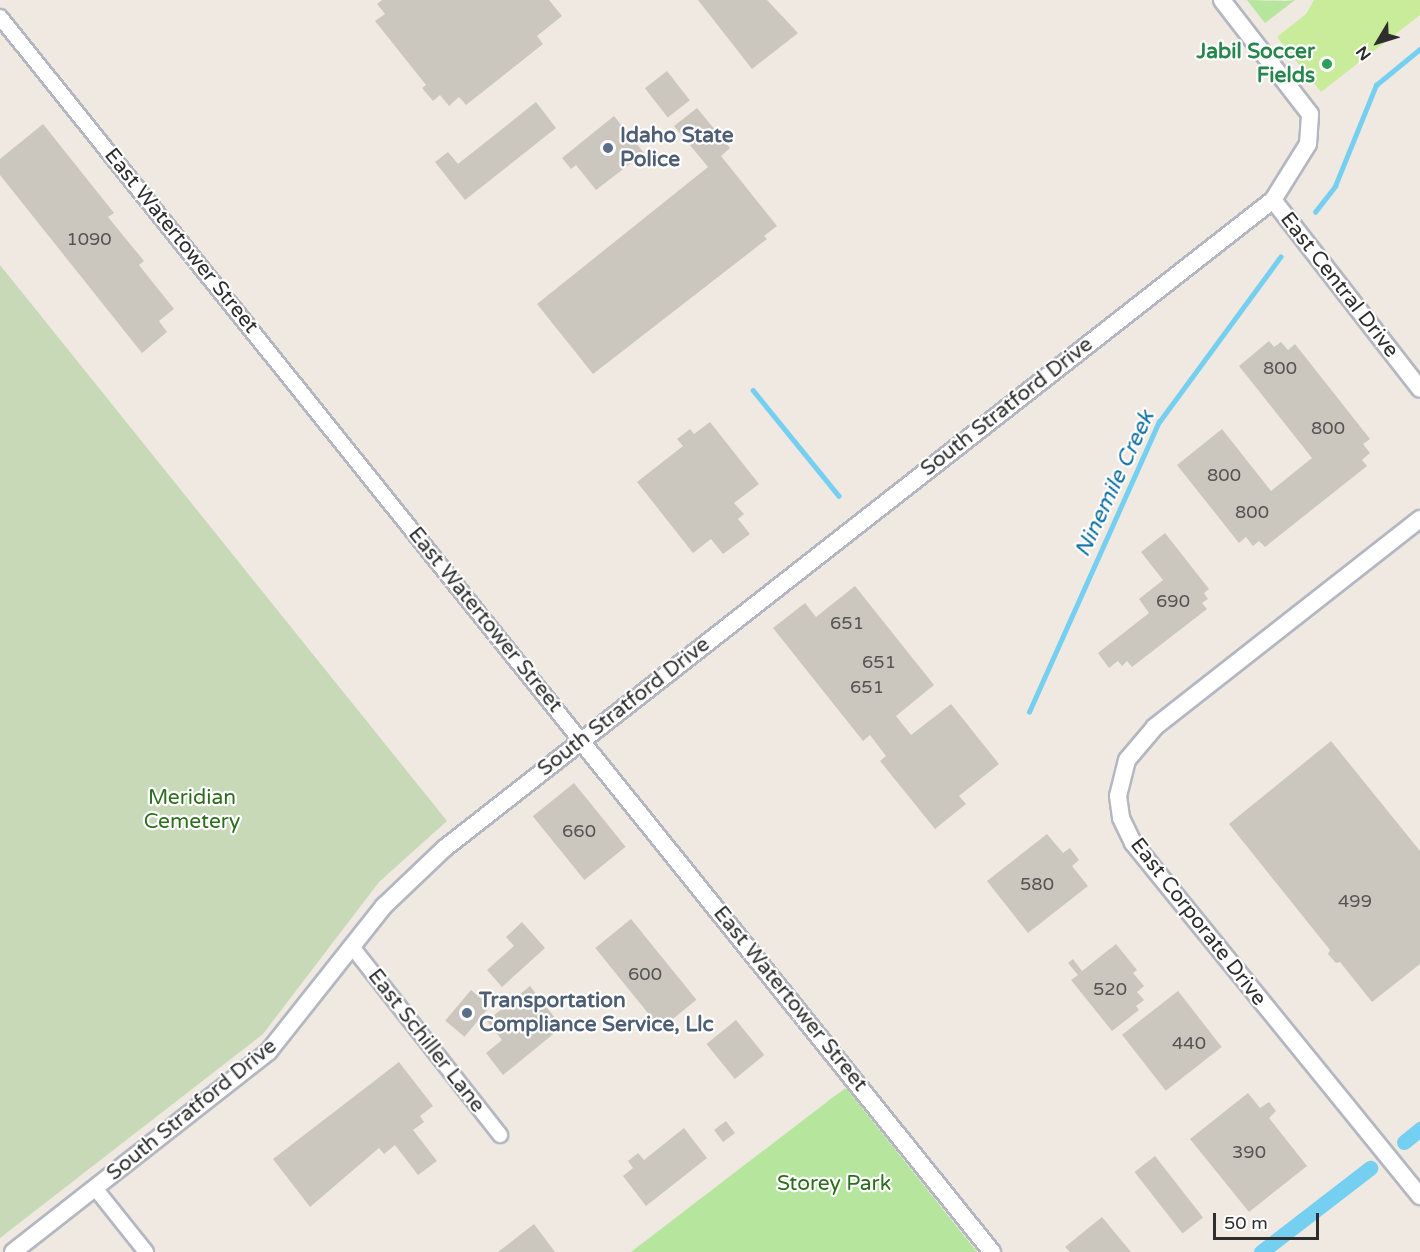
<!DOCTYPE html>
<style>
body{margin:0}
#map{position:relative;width:1420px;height:1252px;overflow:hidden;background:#efe9e1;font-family:"Varela Round",sans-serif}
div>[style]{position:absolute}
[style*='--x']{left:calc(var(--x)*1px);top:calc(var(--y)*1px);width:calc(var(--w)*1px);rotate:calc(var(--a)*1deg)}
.green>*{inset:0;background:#b6e59e}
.cemetery>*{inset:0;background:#c8d9b8}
.pitch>*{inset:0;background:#c9ec9a}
.stream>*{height:4.5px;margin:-2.25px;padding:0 2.25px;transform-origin:2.25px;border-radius:2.25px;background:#75cff0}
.canal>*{height:15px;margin:-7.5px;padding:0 7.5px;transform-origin:7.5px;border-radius:7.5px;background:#75cff0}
.building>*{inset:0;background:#cbc7bf;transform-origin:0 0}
.roads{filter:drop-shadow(2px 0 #b4b7c1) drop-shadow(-2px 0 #b4b7c1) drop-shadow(0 2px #b4b7c1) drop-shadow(0 -2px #b4b7c1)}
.minor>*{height:14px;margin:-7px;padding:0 7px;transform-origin:7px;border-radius:7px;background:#fff}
.tertiary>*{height:16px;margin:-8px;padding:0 8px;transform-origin:8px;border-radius:8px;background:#fff}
.dots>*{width:16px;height:16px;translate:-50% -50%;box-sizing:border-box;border:3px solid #fff;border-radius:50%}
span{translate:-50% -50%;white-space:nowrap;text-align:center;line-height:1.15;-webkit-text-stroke:4.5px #fff;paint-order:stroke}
.number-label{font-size:18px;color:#555452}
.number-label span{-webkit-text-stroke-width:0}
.leisure-label{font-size:21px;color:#27864d;font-weight:700}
.right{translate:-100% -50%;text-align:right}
.service-label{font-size:21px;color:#4e5e75;font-weight:700}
.left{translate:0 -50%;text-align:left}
.street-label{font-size:21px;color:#2e2e2e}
.park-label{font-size:21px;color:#2c6e1b}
.water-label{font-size:22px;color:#0d6fa3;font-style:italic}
.north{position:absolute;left:1348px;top:12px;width:60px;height:60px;-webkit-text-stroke:4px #fff;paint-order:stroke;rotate:232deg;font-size:16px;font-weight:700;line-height:24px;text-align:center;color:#2e2e2e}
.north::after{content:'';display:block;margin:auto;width:21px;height:27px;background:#2e2e2e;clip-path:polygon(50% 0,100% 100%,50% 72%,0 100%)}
.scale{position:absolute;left:1213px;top:1213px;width:106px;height:27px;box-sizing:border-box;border:3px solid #2e2e2e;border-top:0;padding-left:8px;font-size:18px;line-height:21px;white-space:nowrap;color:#2e2e2e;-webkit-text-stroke:4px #fff;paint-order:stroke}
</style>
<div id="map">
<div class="green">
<div style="clip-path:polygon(1247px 0,1286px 1px,1295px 0,1265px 23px)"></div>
<div style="clip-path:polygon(846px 1088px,977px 1252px,631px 1252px,832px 1098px)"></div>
</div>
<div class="cemetery">
<div style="clip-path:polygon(0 265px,447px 821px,379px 882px,263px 1034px,0 1238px)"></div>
</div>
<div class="pitch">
<div style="clip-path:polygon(1314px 0,1420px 0,1420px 15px,1321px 92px,1277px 37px,1306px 14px)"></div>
</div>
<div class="stream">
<div style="--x:1315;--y:212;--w:33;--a:-52"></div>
<div style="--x:1335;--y:186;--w:109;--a:-67.9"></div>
<div style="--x:1376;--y:85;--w:57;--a:-39.3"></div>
<div style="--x:753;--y:390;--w:136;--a:50.9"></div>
<div style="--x:1029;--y:712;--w:318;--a:-65.9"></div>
<div style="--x:1159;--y:422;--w:205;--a:-53.7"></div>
</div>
<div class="canal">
<div style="--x:1404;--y:1142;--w:21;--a:-39"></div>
<div style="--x:1261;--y:1252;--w:138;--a:-37.6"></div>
</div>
<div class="building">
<div style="clip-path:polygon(382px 0,549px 0,562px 16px,537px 36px,543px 44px,466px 105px,459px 97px,449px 106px,440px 95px,433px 101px,422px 88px,426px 85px,375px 21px,385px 14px,377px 4px)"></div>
<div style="clip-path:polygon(698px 0,767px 0,798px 33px,752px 69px)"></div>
<div style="left:667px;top:71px;width:37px;height:28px;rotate:52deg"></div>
<div style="clip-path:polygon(536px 102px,556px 128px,465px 200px,435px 162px,448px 152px,458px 164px)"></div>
<div style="clip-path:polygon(697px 108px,730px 148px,721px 156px,777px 226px,764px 236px,767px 239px,593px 374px,537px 304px,708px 167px,674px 126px)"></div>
<div style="clip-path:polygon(614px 116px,644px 153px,596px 190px,576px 165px,571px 169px,562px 158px)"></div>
<div style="clip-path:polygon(43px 124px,114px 213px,108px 217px,144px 261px,139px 265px,174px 309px,159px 321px,167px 332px,142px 353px,0 175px,0 159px)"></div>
<div style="clip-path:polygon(1269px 341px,1274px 347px,1281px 342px,1288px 350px,1295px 344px,1370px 439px,1363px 444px,1370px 453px,1362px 460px,1367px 466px,1265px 547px,1259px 541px,1253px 546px,1246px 537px,1239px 543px,1177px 465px,1222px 429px,1271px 491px,1312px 458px,1239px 366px)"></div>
<div style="clip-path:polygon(710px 422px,759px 484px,734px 503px,744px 514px,738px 519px,750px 534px,723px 554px,711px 539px,693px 553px,637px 482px,683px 446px,677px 439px,690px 429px,694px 434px)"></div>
<div style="clip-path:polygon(1165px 533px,1209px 589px,1204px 593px,1208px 599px,1202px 603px,1207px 609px,1132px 667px,1127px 661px,1122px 666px,1118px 661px,1109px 668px,1098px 653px,1149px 613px,1139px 599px,1163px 580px,1141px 552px)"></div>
<div style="clip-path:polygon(855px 586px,934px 685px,896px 716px,911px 735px,951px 704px,999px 764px,959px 796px,966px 804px,935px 829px,880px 761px,886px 756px,870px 735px,863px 741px,773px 628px,805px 603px,816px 617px)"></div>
<div style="clip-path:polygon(1331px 741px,1420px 851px,1420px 964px,1372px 1002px,1340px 962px,1336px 963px,1328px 954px,1330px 950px,1229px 824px)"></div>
<div style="left:574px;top:783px;width:82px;height:53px;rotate:51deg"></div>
<div style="clip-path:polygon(1047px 834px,1063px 853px,1070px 848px,1079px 860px,1072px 866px,1088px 886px,1028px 933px,987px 881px)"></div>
<div style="left:631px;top:919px;width:104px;height:46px;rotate:51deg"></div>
<div style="clip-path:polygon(522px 922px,545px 948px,502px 987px,487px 970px,514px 946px,506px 937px)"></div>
<div style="clip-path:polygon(1116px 944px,1137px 970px,1133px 973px,1144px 986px,1137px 992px,1144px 1000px,1136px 1006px,1139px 1010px,1112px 1031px,1071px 980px,1078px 975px,1068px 963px,1073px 959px,1082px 971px)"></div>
<div style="clip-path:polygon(530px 986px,562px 1027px,503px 1075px,486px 1053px,502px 1040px,487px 1021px)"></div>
<div style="left:471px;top:990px;width:25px;height:40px;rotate:40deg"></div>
<div style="left:1178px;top:991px;width:71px;height:71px;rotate:52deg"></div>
<div style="left:736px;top:1020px;width:45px;height:38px;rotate:51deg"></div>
<div style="clip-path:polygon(399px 1062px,433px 1106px,420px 1116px,424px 1122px,413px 1130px,437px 1161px,418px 1175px,395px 1145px,384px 1154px,379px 1148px,310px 1207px,273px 1159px)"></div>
<div style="clip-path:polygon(1248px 1093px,1260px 1108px,1269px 1102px,1276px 1111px,1269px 1118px,1307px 1166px,1249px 1212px,1190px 1139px)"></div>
<div style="left:726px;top:1121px;width:15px;height:15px;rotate:53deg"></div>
<div style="clip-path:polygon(684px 1128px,707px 1158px,646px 1206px,623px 1176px,633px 1168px,628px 1161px,638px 1153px,644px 1160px)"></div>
<div style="left:1155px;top:1156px;width:78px;height:26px;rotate:52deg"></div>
<div style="clip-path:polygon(1102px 1217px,1131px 1252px,1070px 1252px,1065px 1247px)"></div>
<div style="clip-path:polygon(534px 1224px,555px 1252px,498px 1252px)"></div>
</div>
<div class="roads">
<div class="minor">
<div style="--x:0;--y:17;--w:928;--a:51.25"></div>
<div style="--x:353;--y:948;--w:238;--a:51.8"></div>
<div style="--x:95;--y:1188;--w:82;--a:51.4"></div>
</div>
<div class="tertiary">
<div style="--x:1273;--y:200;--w:239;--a:52.1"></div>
<div style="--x:1420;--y:519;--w:337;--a:141.9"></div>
<div style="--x:1155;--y:727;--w:43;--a:130.3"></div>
<div style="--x:1127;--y:760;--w:37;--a:104"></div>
<div style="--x:1118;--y:796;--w:22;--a:82"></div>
<div style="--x:1121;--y:818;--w:28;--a:64"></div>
<div style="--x:1133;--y:843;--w:455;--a:50.9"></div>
<div style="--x:581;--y:741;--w:656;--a:51.19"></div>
<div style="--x:13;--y:1252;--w:325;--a:-38.1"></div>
<div style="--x:269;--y:1051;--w:185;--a:-51.6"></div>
<div style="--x:384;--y:906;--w:84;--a:-43.6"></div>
<div style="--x:445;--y:848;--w:1051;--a:-38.05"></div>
<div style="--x:1273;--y:200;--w:66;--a:-58"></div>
<div style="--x:1308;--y:144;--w:30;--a:-86"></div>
<div style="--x:1310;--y:114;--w:144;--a:-127.7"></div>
</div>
</div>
<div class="dots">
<div style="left:1327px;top:64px;background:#2e9e5b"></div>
<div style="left:608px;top:148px;background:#5c6f8a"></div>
<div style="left:467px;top:1013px;background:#5c6f8a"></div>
</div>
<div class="number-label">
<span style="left:89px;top:239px">1090</span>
<span style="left:1280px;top:368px">800</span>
<span style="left:1328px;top:428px">800</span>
<span style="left:1224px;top:475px">800</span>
<span style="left:1252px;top:512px">800</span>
<span style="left:1173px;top:601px">690</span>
<span style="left:847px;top:623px">651</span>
<span style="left:879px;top:662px">651</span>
<span style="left:867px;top:687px">651</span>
<span style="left:579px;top:831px">660</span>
<span style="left:1037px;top:884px">580</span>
<span style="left:1355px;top:901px">499</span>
<span style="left:645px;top:974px">600</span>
<span style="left:1110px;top:989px">520</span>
<span style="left:1189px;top:1043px">440</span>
<span style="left:1249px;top:1152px">390</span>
</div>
<div class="leisure-label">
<span class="right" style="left:1315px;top:64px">Jabil Soccer<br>Fields</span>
</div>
<div class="service-label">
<span class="left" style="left:620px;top:148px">Idaho State<br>Police</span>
<span class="left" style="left:479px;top:1013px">Transportation<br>Compliance Service, Llc</span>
</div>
<div class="street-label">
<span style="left:181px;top:241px;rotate:51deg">East Watertower Street</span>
<span style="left:1339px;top:285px;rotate:52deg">East Central Drive</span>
<span style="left:1007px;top:407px;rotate:-38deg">South Stratford Drive</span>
<span style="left:485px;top:620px;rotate:51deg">East Watertower Street</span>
<span style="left:624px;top:707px;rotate:-38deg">South Stratford Drive</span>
<span style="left:1198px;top:922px;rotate:52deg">East Corporate Drive</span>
<span style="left:790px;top:999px;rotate:51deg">East Watertower Street</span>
<span style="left:426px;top:1041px;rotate:52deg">East Schiller Lane</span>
<span style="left:192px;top:1110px;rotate:-39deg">South Stratford Drive</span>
</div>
<div class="park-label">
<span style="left:192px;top:810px">Meridian<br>Cemetery</span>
<span style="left:834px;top:1184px">Storey Park</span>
</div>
<div class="water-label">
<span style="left:1115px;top:484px;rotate:-65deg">Ninemile Creek</span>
</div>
<div class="north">N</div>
<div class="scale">50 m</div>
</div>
